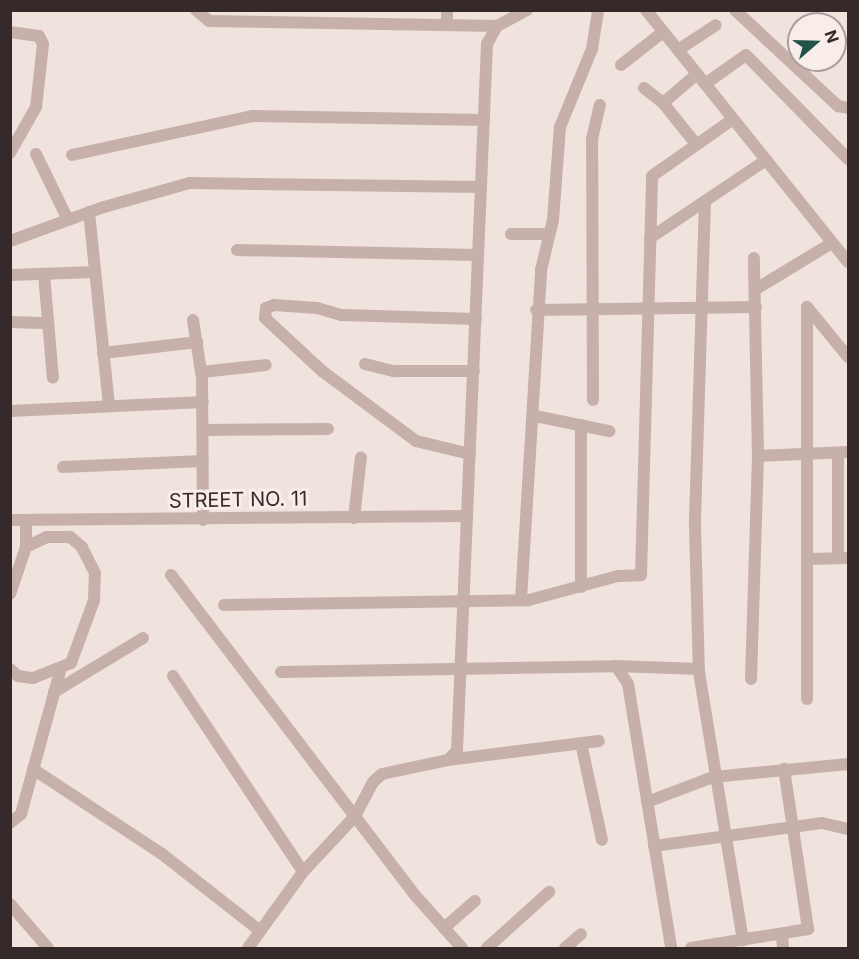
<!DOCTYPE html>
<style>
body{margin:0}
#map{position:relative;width:859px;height:959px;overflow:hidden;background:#f0e2dd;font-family:Inter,sans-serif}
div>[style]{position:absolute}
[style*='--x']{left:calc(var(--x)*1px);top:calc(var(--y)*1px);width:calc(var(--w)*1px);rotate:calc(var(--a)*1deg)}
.minor>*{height:12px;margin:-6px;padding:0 6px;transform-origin:6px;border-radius:6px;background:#c7b0aa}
span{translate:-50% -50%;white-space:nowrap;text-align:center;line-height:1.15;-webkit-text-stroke:6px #f8ede9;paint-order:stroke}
.street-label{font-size:20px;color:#352a29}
.frame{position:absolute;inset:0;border:12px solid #352a29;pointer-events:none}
.north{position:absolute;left:787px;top:12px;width:60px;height:60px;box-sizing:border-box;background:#f8ede9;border:2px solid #aa9f9c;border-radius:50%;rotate:70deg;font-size:16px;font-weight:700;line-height:24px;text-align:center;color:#352a29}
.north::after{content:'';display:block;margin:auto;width:21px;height:27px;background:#235249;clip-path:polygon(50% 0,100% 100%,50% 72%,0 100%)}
</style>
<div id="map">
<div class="minor">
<div style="--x:196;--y:10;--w:17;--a:40"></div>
<div style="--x:209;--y:21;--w:288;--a:1"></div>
<div style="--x:646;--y:10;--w:323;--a:51.3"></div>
<div style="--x:735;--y:10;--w:141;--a:43"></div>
<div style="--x:838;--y:106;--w:10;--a:11"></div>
<div style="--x:447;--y:24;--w:14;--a:-90"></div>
<div style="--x:10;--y:32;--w:29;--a:8"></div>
<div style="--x:39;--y:36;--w:9;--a:63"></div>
<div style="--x:43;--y:44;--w:63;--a:96.3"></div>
<div style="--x:36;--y:107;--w:53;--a:119.5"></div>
<div style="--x:678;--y:50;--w:45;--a:-33.3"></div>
<div style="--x:621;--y:65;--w:53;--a:-38.2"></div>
<div style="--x:705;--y:84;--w:50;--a:-35.3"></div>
<div style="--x:746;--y:55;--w:146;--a:45.6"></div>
<div style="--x:644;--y:88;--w:24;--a:38"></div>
<div style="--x:663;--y:103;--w:53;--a:51.2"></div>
<div style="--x:663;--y:103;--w:45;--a:-40.5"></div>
<div style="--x:36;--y:154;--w:73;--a:64.1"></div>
<div style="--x:72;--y:155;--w:184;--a:-12.2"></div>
<div style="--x:252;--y:116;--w:232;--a:1"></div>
<div style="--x:705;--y:201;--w:323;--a:91.8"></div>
<div style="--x:695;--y:524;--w:148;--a:88.5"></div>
<div style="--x:699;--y:672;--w:272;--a:80.7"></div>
<div style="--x:89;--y:212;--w:195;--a:84.1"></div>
<div style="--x:511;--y:234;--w:38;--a:0"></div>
<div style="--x:650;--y:238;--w:140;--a:-33.9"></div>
<div style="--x:10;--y:241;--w:100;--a:-19.9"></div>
<div style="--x:104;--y:207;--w:89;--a:-15.6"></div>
<div style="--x:190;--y:183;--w:291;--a:0.8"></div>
<div style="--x:237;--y:250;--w:241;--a:1.2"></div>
<div style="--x:44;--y:274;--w:104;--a:85.1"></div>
<div style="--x:10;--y:275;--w:85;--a:-2"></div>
<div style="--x:756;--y:289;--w:89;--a:-31.2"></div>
<div style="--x:807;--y:307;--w:392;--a:90"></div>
<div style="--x:807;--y:307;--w:65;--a:50.6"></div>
<div style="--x:536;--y:310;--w:220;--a:-0.8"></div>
<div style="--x:193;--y:320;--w:59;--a:81.2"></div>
<div style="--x:202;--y:378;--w:142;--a:89.6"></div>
<div style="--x:10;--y:322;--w:38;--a:2"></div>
<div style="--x:103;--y:353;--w:95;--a:-6.7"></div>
<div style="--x:365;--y:364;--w:30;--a:14"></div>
<div style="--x:394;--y:371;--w:80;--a:0"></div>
<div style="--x:201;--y:372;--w:65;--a:-6.1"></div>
<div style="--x:593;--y:400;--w:261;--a:-90.2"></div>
<div style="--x:592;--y:139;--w:35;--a:-77"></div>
<div style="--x:10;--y:411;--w:193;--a:-2.7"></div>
<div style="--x:535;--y:416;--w:76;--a:11.5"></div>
<div style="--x:203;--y:430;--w:125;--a:-0.5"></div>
<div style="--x:470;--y:454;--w:56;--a:-166.5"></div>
<div style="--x:416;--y:441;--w:117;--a:-143.3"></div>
<div style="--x:322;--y:371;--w:78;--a:-137.1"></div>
<div style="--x:265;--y:318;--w:10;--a:-84"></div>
<div style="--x:266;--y:308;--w:9;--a:-21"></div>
<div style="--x:274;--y:305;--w:43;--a:4"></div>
<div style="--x:317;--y:308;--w:26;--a:16"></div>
<div style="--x:342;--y:315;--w:134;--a:1.7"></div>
<div style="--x:758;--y:456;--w:90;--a:-2.5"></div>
<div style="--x:63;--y:467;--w:140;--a:-2.5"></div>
<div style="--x:354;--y:518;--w:61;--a:-83.5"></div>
<div style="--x:10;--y:520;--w:457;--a:-0.5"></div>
<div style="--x:838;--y:558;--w:105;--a:-90"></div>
<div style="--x:808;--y:559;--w:40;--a:-1.4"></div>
<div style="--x:171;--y:575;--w:401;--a:52.7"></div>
<div style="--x:414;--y:894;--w:72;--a:48.4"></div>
<div style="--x:581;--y:587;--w:162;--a:-90"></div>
<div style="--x:10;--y:594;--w:50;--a:-71.2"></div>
<div style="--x:26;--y:547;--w:27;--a:-90"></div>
<div style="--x:521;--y:600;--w:331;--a:-86.5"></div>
<div style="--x:541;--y:270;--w:51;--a:-76.5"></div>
<div style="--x:553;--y:220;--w:93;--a:-85.7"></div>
<div style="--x:560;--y:127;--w:84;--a:-67.7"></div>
<div style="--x:592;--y:49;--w:39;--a:-81"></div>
<div style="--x:224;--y:605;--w:305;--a:-0.9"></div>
<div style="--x:529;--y:600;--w:92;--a:-15.1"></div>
<div style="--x:618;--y:576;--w:23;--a:-2"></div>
<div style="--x:641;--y:575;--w:399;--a:-88.4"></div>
<div style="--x:652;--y:176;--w:99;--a:-35.1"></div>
<div style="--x:616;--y:666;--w:22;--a:56"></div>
<div style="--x:628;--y:684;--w:267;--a:80.7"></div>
<div style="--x:10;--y:669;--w:11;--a:41"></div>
<div style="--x:18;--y:676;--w:15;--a:8"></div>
<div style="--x:33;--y:678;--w:41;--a:-21.5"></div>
<div style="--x:71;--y:663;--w:67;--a:-69.9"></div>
<div style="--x:94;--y:600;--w:27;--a:-88"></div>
<div style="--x:95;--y:573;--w:29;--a:-117"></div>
<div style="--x:82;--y:547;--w:16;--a:-140"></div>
<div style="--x:70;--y:537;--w:23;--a:180"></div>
<div style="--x:47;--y:537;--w:23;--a:155"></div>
<div style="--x:281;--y:672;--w:335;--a:-1"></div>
<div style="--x:616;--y:666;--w:83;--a:2.1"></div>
<div style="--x:173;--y:676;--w:235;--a:56.4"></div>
<div style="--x:751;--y:679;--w:223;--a:-88.2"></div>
<div style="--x:758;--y:456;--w:198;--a:-91.2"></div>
<div style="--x:54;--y:692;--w:104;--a:-31.2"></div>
<div style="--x:581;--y:743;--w:99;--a:77.8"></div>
<div style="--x:448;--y:760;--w:152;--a:-7.2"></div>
<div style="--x:33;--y:769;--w:154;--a:33.4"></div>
<div style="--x:162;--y:854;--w:123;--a:38.1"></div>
<div style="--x:647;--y:802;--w:71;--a:-20.7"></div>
<div style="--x:713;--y:777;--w:136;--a:-5.5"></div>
<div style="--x:10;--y:823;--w:14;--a:-39"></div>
<div style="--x:21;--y:814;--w:148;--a:-74.7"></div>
<div style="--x:654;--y:846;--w:170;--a:-7.8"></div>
<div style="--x:822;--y:823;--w:27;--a:13"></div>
<div style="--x:10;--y:904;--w:58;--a:49.2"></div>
<div style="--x:444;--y:928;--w:41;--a:-41.1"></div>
<div style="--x:782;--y:934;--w:14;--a:86"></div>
<div style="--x:248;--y:948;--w:94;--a:-54.1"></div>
<div style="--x:303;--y:872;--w:76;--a:-47.1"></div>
<div style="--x:355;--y:816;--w:38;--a:-62"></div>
<div style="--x:373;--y:782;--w:12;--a:-42"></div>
<div style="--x:382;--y:774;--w:67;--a:-12"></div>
<div style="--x:448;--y:760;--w:13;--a:-45"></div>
<div style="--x:457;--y:751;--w:708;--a:-87.57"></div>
<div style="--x:487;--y:44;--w:21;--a:-61"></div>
<div style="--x:497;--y:26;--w:34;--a:-28"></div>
<div style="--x:487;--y:948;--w:84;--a:-42.1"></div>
<div style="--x:565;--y:948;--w:21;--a:-41"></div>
<div style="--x:691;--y:948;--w:119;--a:-9.2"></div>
<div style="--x:808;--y:929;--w:162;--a:-98.5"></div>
</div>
<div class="street-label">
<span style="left:238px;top:500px;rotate:-1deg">STREET NO. 11</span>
</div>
<div class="frame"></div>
<div class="north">N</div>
</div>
